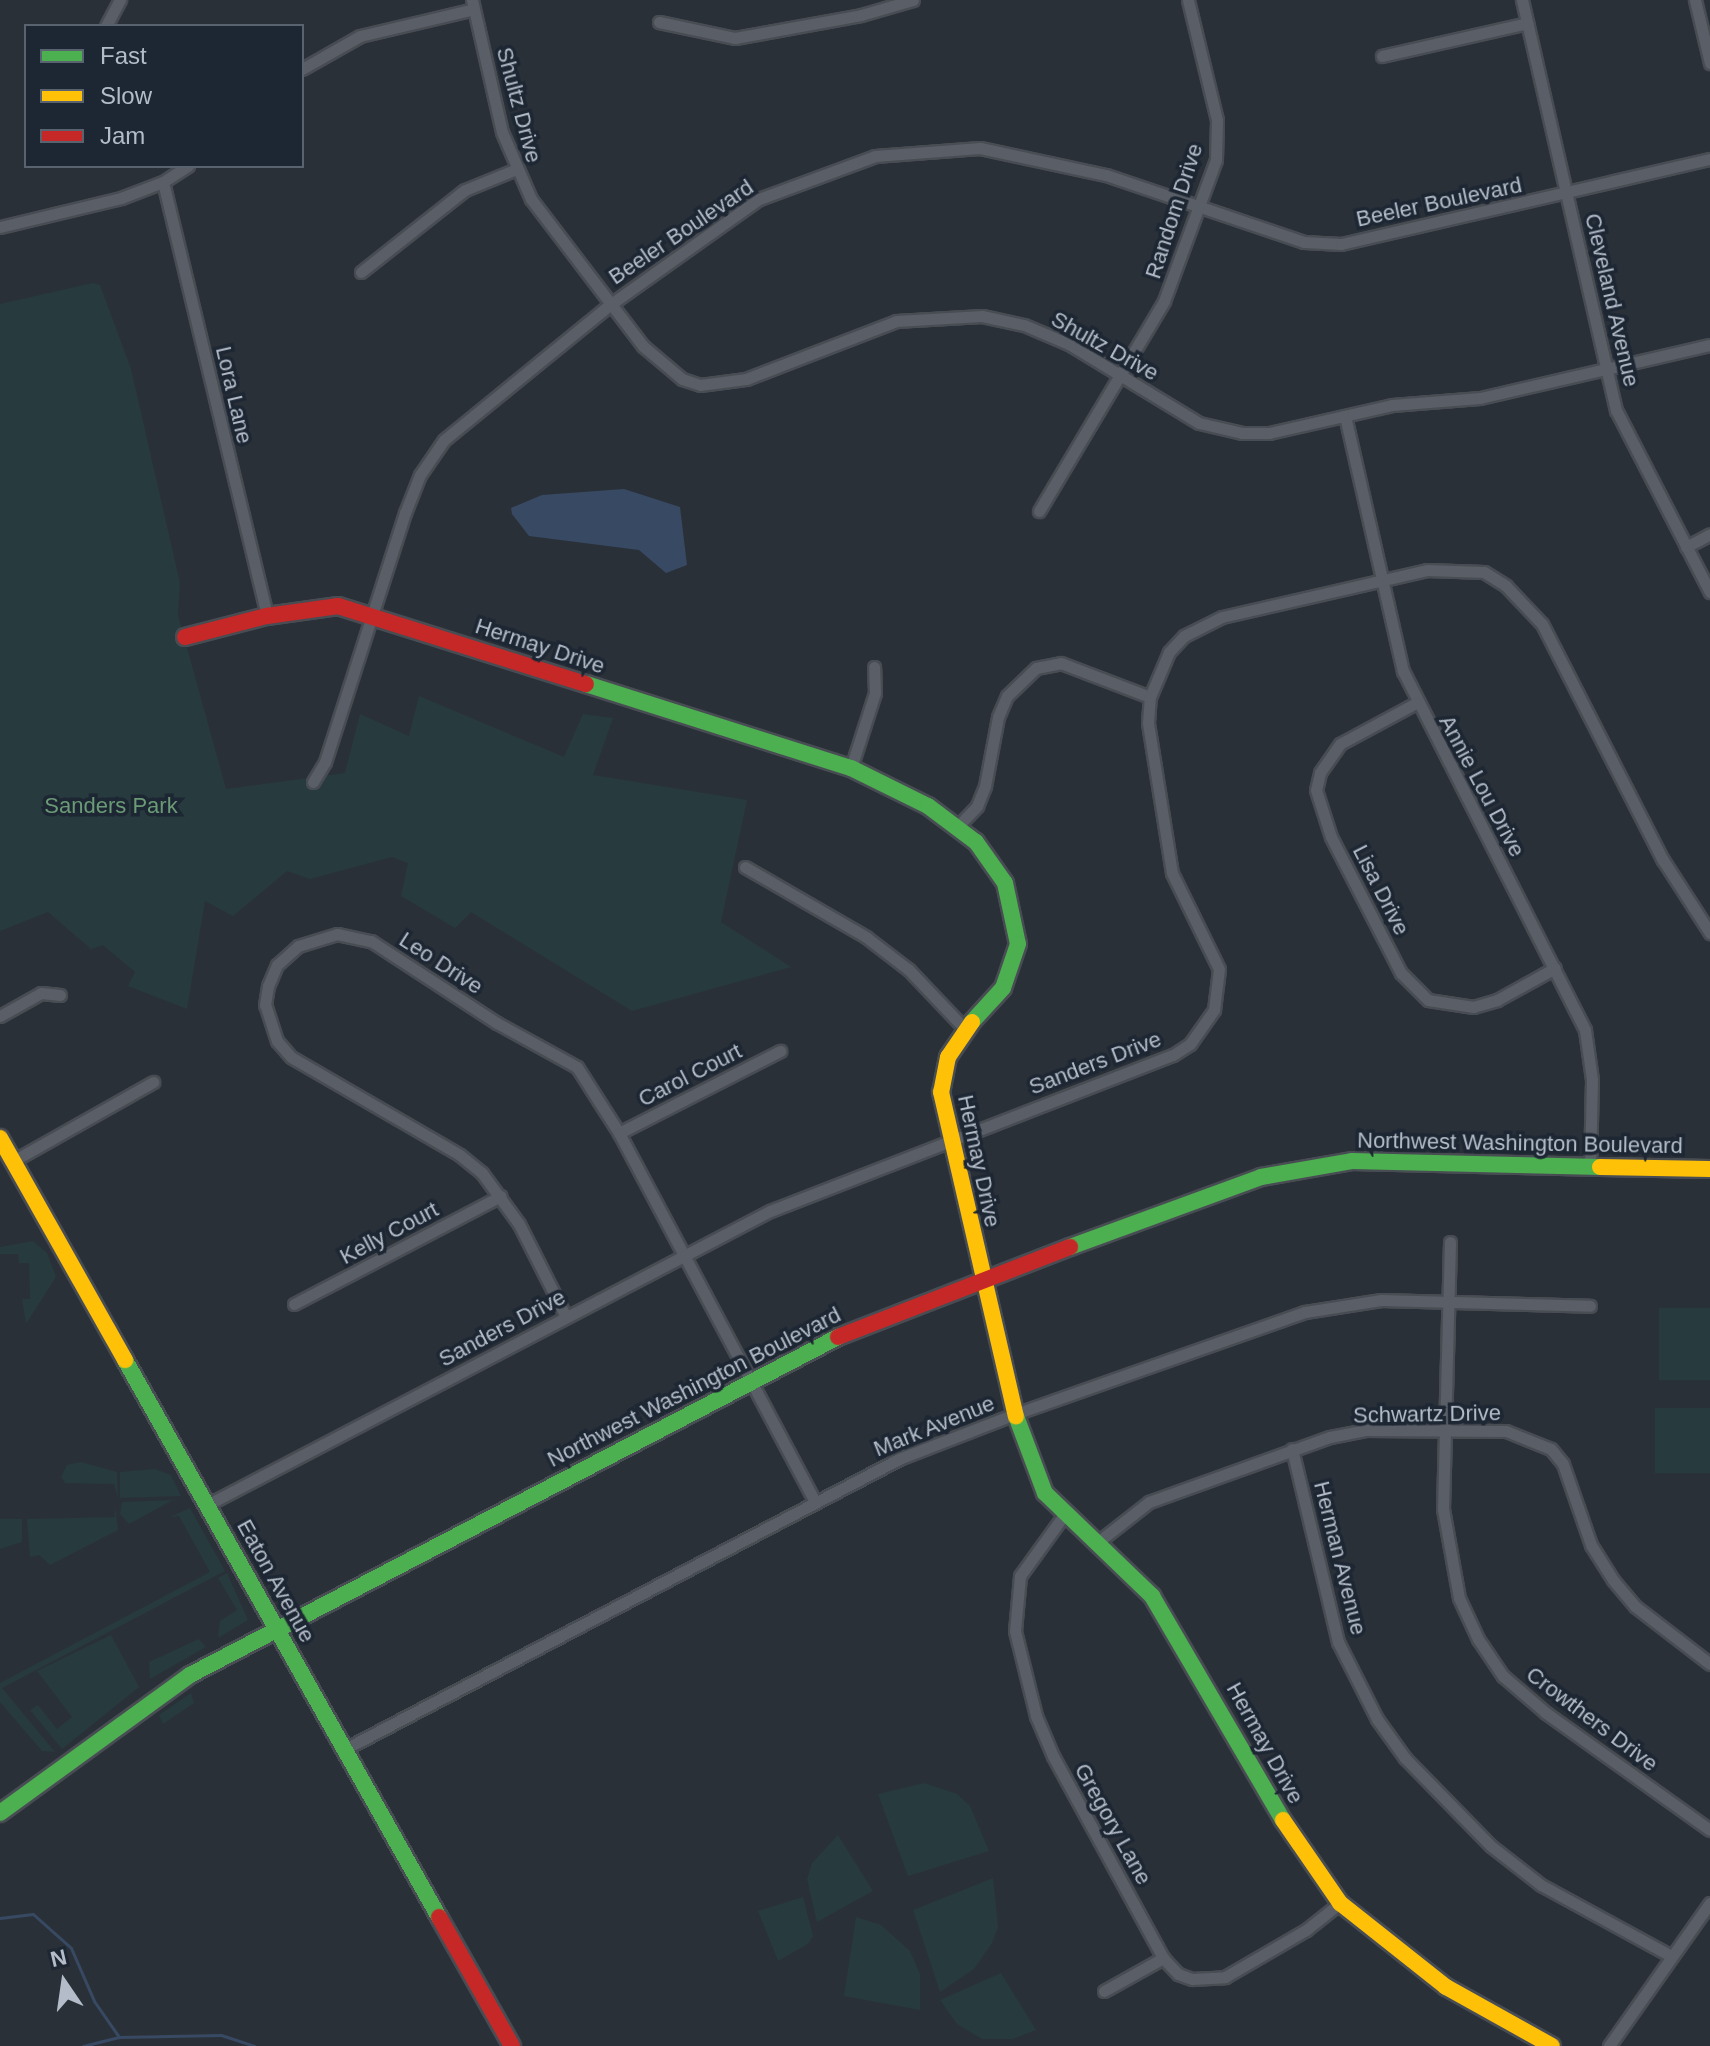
<!DOCTYPE html>
<style>
body{margin:0}
#map{position:relative;width:1710px;height:2046px;overflow:hidden;background:#2a3038;font-family:Helvetica,sans-serif}
div>[style]{position:absolute}
[style*='--x']{left:calc(var(--x)*1px);top:calc(var(--y)*1px);width:calc(var(--w)*1px);rotate:calc(var(--a)*1deg)}
.green>*{inset:0;background:#273a3e;transform-origin:0 0}
.water>*{inset:0;background:#384963}
.stream>*{height:3px;margin:-1.5px;padding:0 1.5px;transform-origin:1.5px;border-radius:1.5px;background:#384963}
.roads{filter:drop-shadow(2px 0 #484c53) drop-shadow(-2px 0 #484c53) drop-shadow(0 2px #484c53) drop-shadow(0 -2px #484c53)}
.street>*{height:11px;margin:-5.5px;padding:0 5.5px;transform-origin:5.5px;border-radius:5.5px;background:#5a5e66}
.fast>*{height:16px;margin:-8px;padding:0 8px;transform-origin:8px;border-radius:8px;background:#4caf50}
.slow>*{height:16px;margin:-8px;padding:0 8px;transform-origin:8px;border-radius:8px;background:#ffc107}
.jam>*{height:16px;margin:-8px;padding:0 8px;transform-origin:8px;border-radius:8px;background:#c62828}
span{translate:-50% -50%;white-space:nowrap;text-align:center;line-height:1.15;-webkit-text-stroke:7px #1d2633;paint-order:stroke}
.street-label{font-size:22px;color:#b4bcc9}
.park-label{font-size:22px;color:#6b9a76}
.legend{position:absolute;left:24px;top:24px;width:280px;height:144px;box-sizing:border-box;background:#1d2633;border:2px solid #59626f;margin:0;padding:10px 14px;list-style:none;font-size:24px;color:#b4bcc9}
.legend li{display:flex;align-items:center;gap:16px;height:40px}
.legend b{width:40px;border:2px solid #59626f}
.north{position:absolute;left:24px;top:1942px;width:80px;height:80px;-webkit-text-stroke:6px #1d2633;paint-order:stroke;rotate:347deg;font-size:22px;font-weight:700;line-height:32px;text-align:center;color:#b4bcc9}
.north::after{content:'';display:block;margin:auto;width:28px;height:36px;background:#b4bcc9;clip-path:polygon(50% 0,100% 100%,50% 72%,0 100%)}
</style>
<div id="map">
<div class="green">
<div style="clip-path:polygon(93px 283px,100px 285px,131px 369px,180px 583px,178px 615px,226px 789px,345px 773px,360px 714px,409px 736px,419px 696px,564px 757px,583px 714px,613px 718px,593px 775px,747px 800px,721px 922px,791px 967px,632px 1011px,471px 912px,455px 928px,401px 896px,408px 863px,392px 857px,310px 879px,287px 871px,233px 916px,205px 901px,187px 1009px,128px 986px,135px 972px,103px 945px,91px 949px,48px 912px,0 931px,0 304px)"></div>
<div style="clip-path:polygon(33px 1241px,47px 1253px,56px 1277px,26px 1324px,22px 1299px,30px 1299px,29px 1263px,19px 1263px,18px 1254px,0 1254px,0 1247px)"></div>
<div style="left:1659px;top:1308px;width:51px;height:72px"></div>
<div style="left:1655px;top:1408px;width:55px;height:65px"></div>
<div style="clip-path:polygon(81px 1462px,117px 1472px,118px 1498px,114px 1484px,65px 1483px,61px 1477px,67px 1465px)"></div>
<div style="clip-path:polygon(155px 1469px,171px 1475px,181px 1496px,120px 1498px,120px 1472px)"></div>
<div style="clip-path:polygon(173px 1500px,129px 1524px,120px 1514px,122px 1502px)"></div>
<div style="clip-path:polygon(115px 1504px,118px 1530px,50px 1565px,39px 1555px,30px 1557px,27px 1519px,115px 1517px)"></div>
<div style="clip-path:polygon(190px 1508px,225px 1571px,2px 1688px,55px 1752px,42px 1751px,0 1702px,0 1683px,210px 1572px,179px 1516px,170px 1517px)"></div>
<div style="clip-path:polygon(0 1519px,22px 1519px,22px 1542px,0 1549px)"></div>
<div style="clip-path:polygon(227px 1573px,248px 1620px,218px 1638px,220px 1621px,237px 1610px,218px 1578px)"></div>
<div style="clip-path:polygon(111px 1635px,139px 1687px,62px 1749px,30px 1710px,38px 1705px,57px 1729px,72px 1717px,37px 1671px)"></div>
<div style="clip-path:polygon(199px 1639px,206px 1647px,150px 1679px,149px 1662px)"></div>
<div style="clip-path:polygon(191px 1693px,194px 1703px,163px 1724px,159px 1715px)"></div>
<div style="clip-path:polygon(924px 1783px,957px 1794px,970px 1806px,989px 1851px,908px 1876px,878px 1794px)"></div>
<div style="clip-path:polygon(838px 1835px,873px 1891px,817px 1922px,807px 1879px,812px 1863px)"></div>
<div style="clip-path:polygon(993px 1878px,998px 1927px,992px 1943px,974px 1969px,940px 1992px,913px 1910px)"></div>
<div style="clip-path:polygon(803px 1897px,813px 1936px,808px 1944px,778px 1961px,758px 1911px)"></div>
<div style="clip-path:polygon(856px 1917px,881px 1925px,910px 1951px,920px 1974px,920px 2010px,844px 1996px)"></div>
<div style="clip-path:polygon(1001px 1973px,1036px 2030px,1013px 2039px,982px 2039px,957px 2024px,940px 2000px)"></div>
</div>
<div class="water">
<div style="clip-path:polygon(624px 489px,680px 507px,687px 565px,666px 573px,639px 550px,529px 536px,512px 514px,511px 508px,542px 495px)"></div>
</div>
<div class="stream">
<div style="--x:0;--y:1918;--w:33;--a:-7"></div>
<div style="--x:33;--y:1914;--w:51;--a:41.8"></div>
<div style="--x:71;--y:1948;--w:58;--a:66.5"></div>
<div style="--x:94;--y:2001;--w:44;--a:55.2"></div>
<div style="--x:83;--y:2046;--w:37;--a:-14"></div>
<div style="--x:119;--y:2037;--w:102;--a:-1.1"></div>
<div style="--x:221;--y:2035;--w:35;--a:18"></div>
</div>
<div class="roads">
<div class="street">
<div style="--x:472;--y:0;--w:135;--a:77.2"></div>
<div style="--x:502;--y:132;--w:73;--a:66.6"></div>
<div style="--x:531;--y:199;--w:185;--a:52.7"></div>
<div style="--x:643;--y:346;--w:51;--a:40.2"></div>
<div style="--x:682;--y:379;--w:19;--a:18"></div>
<div style="--x:700;--y:385;--w:46;--a:-7.4"></div>
<div style="--x:746;--y:379;--w:161;--a:-21.1"></div>
<div style="--x:896;--y:321;--w:86;--a:-3.3"></div>
<div style="--x:982;--y:316;--w:43;--a:12.1"></div>
<div style="--x:1024;--y:325;--w:49;--a:22.9"></div>
<div style="--x:1069;--y:344;--w:152;--a:31.3"></div>
<div style="--x:1199;--y:423;--w:44;--a:13.1"></div>
<div style="--x:1242;--y:433;--w:27;--a:0"></div>
<div style="--x:1269;--y:433;--w:126;--a:-12.8"></div>
<div style="--x:1392;--y:405;--w:88;--a:-4.5"></div>
<div style="--x:1480;--y:398;--w:236;--a:-13"></div>
<div style="--x:1522;--y:0;--w:421;--a:77.1"></div>
<div style="--x:1616;--y:410;--w:205;--a:62.7"></div>
<div style="--x:1695;--y:0;--w:65;--a:76.6"></div>
<div style="--x:659;--y:22;--w:78;--a:11.9"></div>
<div style="--x:735;--y:38;--w:128;--a:-10.3"></div>
<div style="--x:861;--y:15;--w:54;--a:-16.1"></div>
<div style="--x:106;--y:26;--w:30;--a:-62"></div>
<div style="--x:1382;--y:56;--w:149;--a:-12.8"></div>
<div style="--x:302;--y:69;--w:67;--a:-29.6"></div>
<div style="--x:360;--y:36;--w:117;--a:-13.3"></div>
<div style="--x:163;--y:182;--w:446;--a:76.5"></div>
<div style="--x:0;--y:227;--w:124;--a:-13.5"></div>
<div style="--x:121;--y:198;--w:45;--a:-20.9"></div>
<div style="--x:163;--y:182;--w:30;--a:-33"></div>
<div style="--x:361;--y:272;--w:132;--a:-38.3"></div>
<div style="--x:465;--y:190;--w:53;--a:-22.2"></div>
<div style="--x:1345;--y:416;--w:262;--a:77.2"></div>
<div style="--x:1403;--y:671;--w:402;--a:63.1"></div>
<div style="--x:1585;--y:1030;--w:50;--a:82"></div>
<div style="--x:1592;--y:1080;--w:86;--a:91.3"></div>
<div style="--x:1039;--y:511;--w:244;--a:-59.2"></div>
<div style="--x:1164;--y:301;--w:150;--a:-69.8"></div>
<div style="--x:1216;--y:160;--w:40;--a:-88.6"></div>
<div style="--x:1217;--y:120;--w:123;--a:-103.6"></div>
<div style="--x:1686;--y:547;--w:27;--a:-28"></div>
<div style="--x:1416;--y:703;--w:86;--a:151.7"></div>
<div style="--x:1340;--y:744;--w:35;--a:125"></div>
<div style="--x:1320;--y:773;--w:17;--a:103"></div>
<div style="--x:1316;--y:790;--w:49;--a:72.3"></div>
<div style="--x:1331;--y:837;--w:153;--a:62.8"></div>
<div style="--x:1401;--y:973;--w:38;--a:45"></div>
<div style="--x:1428;--y:1000;--w:46;--a:8.8"></div>
<div style="--x:1473;--y:1007;--w:25;--a:-16"></div>
<div style="--x:1497;--y:1000;--w:66;--a:-28.9"></div>
<div style="--x:851;--y:768;--w:79;--a:-72.3"></div>
<div style="--x:875;--y:693;--w:26;--a:-92"></div>
<div style="--x:313;--y:782;--w:23;--a:-59"></div>
<div style="--x:325;--y:762;--w:262;--a:-72.2"></div>
<div style="--x:405;--y:513;--w:41;--a:-68.5"></div>
<div style="--x:420;--y:475;--w:42;--a:-55.6"></div>
<div style="--x:444;--y:440;--w:215;--a:-39.2"></div>
<div style="--x:611;--y:304;--w:181;--a:-35.4"></div>
<div style="--x:759;--y:199;--w:124;--a:-20.3"></div>
<div style="--x:875;--y:156;--w:105;--a:-4.4"></div>
<div style="--x:980;--y:148;--w:129;--a:12.1"></div>
<div style="--x:1106;--y:175;--w:209;--a:18.7"></div>
<div style="--x:1304;--y:242;--w:37;--a:3"></div>
<div style="--x:1341;--y:244;--w:379;--a:-13"></div>
<div style="--x:958;--y:826;--w:28;--a:-46"></div>
<div style="--x:977;--y:806;--w:22;--a:-68"></div>
<div style="--x:985;--y:786;--w:70;--a:-79.3"></div>
<div style="--x:998;--y:717;--w:23;--a:-67"></div>
<div style="--x:1007;--y:696;--w:40;--a:-44"></div>
<div style="--x:1036;--y:668;--w:25;--a:-11"></div>
<div style="--x:1061;--y:663;--w:95;--a:20.9"></div>
<div style="--x:745;--y:867;--w:140;--a:30"></div>
<div style="--x:866;--y:937;--w:54;--a:37.5"></div>
<div style="--x:909;--y:970;--w:81;--a:46.5"></div>
<div style="--x:0;--y:1016;--w:47;--a:-29.3"></div>
<div style="--x:41;--y:993;--w:19;--a:6"></div>
<div style="--x:619;--y:1133;--w:181;--a:-27"></div>
<div style="--x:13;--y:1161;--w:161;--a:-29.4"></div>
<div style="--x:1450;--y:1242;--w:267;--a:91.5"></div>
<div style="--x:1443;--y:1509;--w:90;--a:79.8"></div>
<div style="--x:1459;--y:1598;--w:45;--a:65.1"></div>
<div style="--x:1478;--y:1639;--w:45;--a:56"></div>
<div style="--x:1503;--y:1676;--w:57;--a:40.7"></div>
<div style="--x:1546;--y:1713;--w:201;--a:35.5"></div>
<div style="--x:294;--y:1304;--w:233;--a:-27.6"></div>
<div style="--x:566;--y:1317;--w:104;--a:-116.8"></div>
<div style="--x:519;--y:1224;--w:63;--a:-126"></div>
<div style="--x:482;--y:1173;--w:28;--a:-141"></div>
<div style="--x:460;--y:1155;--w:195;--a:-149.9"></div>
<div style="--x:291;--y:1057;--w:21;--a:-131"></div>
<div style="--x:277;--y:1041;--w:38;--a:-108"></div>
<div style="--x:265;--y:1005;--w:19;--a:-81"></div>
<div style="--x:268;--y:986;--w:23;--a:-67"></div>
<div style="--x:277;--y:965;--w:28;--a:-42"></div>
<div style="--x:298;--y:946;--w:41;--a:-17.1"></div>
<div style="--x:337;--y:934;--w:35;--a:12"></div>
<div style="--x:371;--y:941;--w:150;--a:33.1"></div>
<div style="--x:497;--y:1023;--w:91;--a:28.8"></div>
<div style="--x:577;--y:1067;--w:78;--a:57.5"></div>
<div style="--x:619;--y:1133;--w:418;--a:62"></div>
<div style="--x:1292;--y:1449;--w:198;--a:76.6"></div>
<div style="--x:1338;--y:1642;--w:86;--a:63.1"></div>
<div style="--x:1377;--y:1719;--w:48;--a:54.3"></div>
<div style="--x:1405;--y:1758;--w:123;--a:45.7"></div>
<div style="--x:1491;--y:1846;--w:63;--a:38"></div>
<div style="--x:1541;--y:1885;--w:148;--a:28.6"></div>
<div style="--x:209;--y:1504;--w:633;--a:-27.58"></div>
<div style="--x:770;--y:1211;--w:432;--a:-21.2"></div>
<div style="--x:1173;--y:1055;--w:20;--a:-33"></div>
<div style="--x:1190;--y:1044;--w:42;--a:-54.8"></div>
<div style="--x:1214;--y:1010;--w:41;--a:-83"></div>
<div style="--x:1219;--y:969;--w:107;--a:-116.1"></div>
<div style="--x:1172;--y:873;--w:152;--a:-99.1"></div>
<div style="--x:1148;--y:723;--w:26;--a:-86"></div>
<div style="--x:1150;--y:697;--w:49;--a:-67.1"></div>
<div style="--x:1169;--y:652;--w:22;--a:-47"></div>
<div style="--x:1184;--y:636;--w:42;--a:-26.6"></div>
<div style="--x:1222;--y:617;--w:210;--a:-12.9"></div>
<div style="--x:1427;--y:570;--w:57;--a:2"></div>
<div style="--x:1484;--y:572;--w:26;--a:32"></div>
<div style="--x:1506;--y:586;--w:52;--a:46.5"></div>
<div style="--x:1542;--y:624;--w:265;--a:62.9"></div>
<div style="--x:1663;--y:860;--w:87;--a:57.2"></div>
<div style="--x:1064;--y:1515;--w:75;--a:125.8"></div>
<div style="--x:1020;--y:1576;--w:55;--a:95.2"></div>
<div style="--x:1015;--y:1631;--w:88;--a:76.1"></div>
<div style="--x:1036;--y:1716;--w:43;--a:67"></div>
<div style="--x:1053;--y:1756;--w:230;--a:61.4"></div>
<div style="--x:1163;--y:1958;--w:22;--a:47"></div>
<div style="--x:1178;--y:1974;--w:15;--a:20"></div>
<div style="--x:1192;--y:1979;--w:33;--a:-3"></div>
<div style="--x:1225;--y:1977;--w:94;--a:-30.1"></div>
<div style="--x:1306;--y:1930;--w:43;--a:-38.5"></div>
<div style="--x:1098;--y:1542;--w:65;--a:-38.1"></div>
<div style="--x:1149;--y:1502;--w:192;--a:-19.8"></div>
<div style="--x:1330;--y:1437;--w:37;--a:-11"></div>
<div style="--x:1366;--y:1430;--w:140;--a:0.4"></div>
<div style="--x:1506;--y:1431;--w:48;--a:21.8"></div>
<div style="--x:1551;--y:1449;--w:19;--a:51"></div>
<div style="--x:1563;--y:1464;--w:86;--a:70.9"></div>
<div style="--x:1591;--y:1545;--w:41;--a:57.8"></div>
<div style="--x:1613;--y:1580;--w:35;--a:50"></div>
<div style="--x:1636;--y:1607;--w:93;--a:37.6"></div>
<div style="--x:343;--y:1750;--w:628;--a:-27.63"></div>
<div style="--x:899;--y:1459;--w:124;--a:-21.2"></div>
<div style="--x:1015;--y:1414;--w:307;--a:-19.4"></div>
<div style="--x:1305;--y:1312;--w:77;--a:-9"></div>
<div style="--x:1381;--y:1300;--w:209;--a:1.6"></div>
<div style="--x:1104;--y:1991;--w:68;--a:-29.2"></div>
<div style="--x:1609;--y:2046;--w:175;--a:-54.8"></div>
</div>
<div class="fast">
<div style="--x:586;--y:684;--w:278;--a:17.6"></div>
<div style="--x:851;--y:768;--w:86;--a:26.3"></div>
<div style="--x:928;--y:806;--w:60;--a:36.9"></div>
<div style="--x:976;--y:842;--w:50;--a:54.7"></div>
<div style="--x:1005;--y:883;--w:62;--a:78"></div>
<div style="--x:1018;--y:944;--w:46;--a:108.8"></div>
<div style="--x:1003;--y:988;--w:46;--a:132.4"></div>
<div style="--x:1070;--y:1247;--w:203;--a:-20.1"></div>
<div style="--x:1261;--y:1177;--w:92;--a:-10"></div>
<div style="--x:1352;--y:1161;--w:248;--a:1.4"></div>
<div style="--x:125;--y:1360;--w:639;--a:60.59"></div>
<div style="--x:1016;--y:1416;--w:82;--a:69.4"></div>
<div style="--x:1045;--y:1493;--w:149;--a:43.9"></div>
<div style="--x:1152;--y:1596;--w:259;--a:59.7"></div>
<div style="--x:0;--y:1813;--w:235;--a:-36"></div>
<div style="--x:190;--y:1675;--w:731;--a:-27.55"></div>
</div>
<div class="slow">
<div style="--x:972;--y:1022;--w:42;--a:124.4"></div>
<div style="--x:948;--y:1057;--w:36;--a:101"></div>
<div style="--x:941;--y:1092;--w:333;--a:77"></div>
<div style="--x:0;--y:1138;--w:255;--a:60.6"></div>
<div style="--x:1600;--y:1167;--w:110;--a:1"></div>
<div style="--x:1283;--y:1820;--w:101;--a:55.5"></div>
<div style="--x:1340;--y:1903;--w:135;--a:38.4"></div>
<div style="--x:1446;--y:1987;--w:121;--a:29.1"></div>
</div>
<div class="jam">
<div style="--x:185;--y:637;--w:85;--a:-14.4"></div>
<div style="--x:267;--y:616;--w:72;--a:-8"></div>
<div style="--x:338;--y:606;--w:260;--a:17.5"></div>
<div style="--x:838;--y:1337;--w:249;--a:-21.2"></div>
<div style="--x:439;--y:1917;--w:148;--a:60.5"></div>
</div>
</div>
<div class="street-label">
<span style="left:519px;top:105px;rotate:75deg">Shultz Drive</span>
<span style="left:1439px;top:202px;rotate:-12deg">Beeler Boulevard</span>
<span style="left:1174px;top:211px;rotate:-72deg">Random Drive</span>
<span style="left:681px;top:232px;rotate:-34deg">Beeler Boulevard</span>
<span style="left:1612px;top:300px;rotate:77deg">Cleveland Avenue</span>
<span style="left:1105px;top:346px;rotate:29deg">Shultz Drive</span>
<span style="left:234px;top:395px;rotate:77deg">Lora Lane</span>
<span style="left:540px;top:646px;rotate:18deg">Hermay Drive</span>
<span style="left:1482px;top:786px;rotate:62deg">Annie Lou Drive</span>
<span style="left:1381px;top:890px;rotate:63deg">Lisa Drive</span>
<span style="left:441px;top:963px;rotate:33deg">Leo Drive</span>
<span style="left:1095px;top:1063px;rotate:-21deg">Sanders Drive</span>
<span style="left:690px;top:1075px;rotate:-27deg">Carol Court</span>
<span style="left:1520px;top:1143px;rotate:1deg">Northwest Washington Boulevard</span>
<span style="left:979px;top:1161px;rotate:78deg">Hermay Drive</span>
<span style="left:389px;top:1233px;rotate:-28deg">Kelly Court</span>
<span style="left:502px;top:1328px;rotate:-28deg">Sanders Drive</span>
<span style="left:694px;top:1387px;rotate:-27deg">Northwest Washington Boulevard</span>
<span style="left:1427px;top:1414px;rotate:-1deg">Schwartz Drive</span>
<span style="left:934px;top:1426px;rotate:-22deg">Mark Avenue</span>
<span style="left:1340px;top:1558px;rotate:76deg">Herman Avenue</span>
<span style="left:276px;top:1581px;rotate:61deg">Eaton Avenue</span>
<span style="left:1592px;top:1719px;rotate:37deg">Crowthers Drive</span>
<span style="left:1265px;top:1743px;rotate:61deg">Hermay Drive</span>
<span style="left:1113px;top:1824px;rotate:61deg">Gregory Lane</span>
</div>
<div class="park-label">
<span style="left:111px;top:806px">Sanders Park</span>
</div>
<ul class="legend">
<li><b style="height:10px;background:#4caf50"></b>Fast</li>
<li><b style="height:10px;background:#ffc107"></b>Slow</li>
<li><b style="height:10px;background:#c62828"></b>Jam</li>
</ul>
<div class="north">N</div>
</div>
